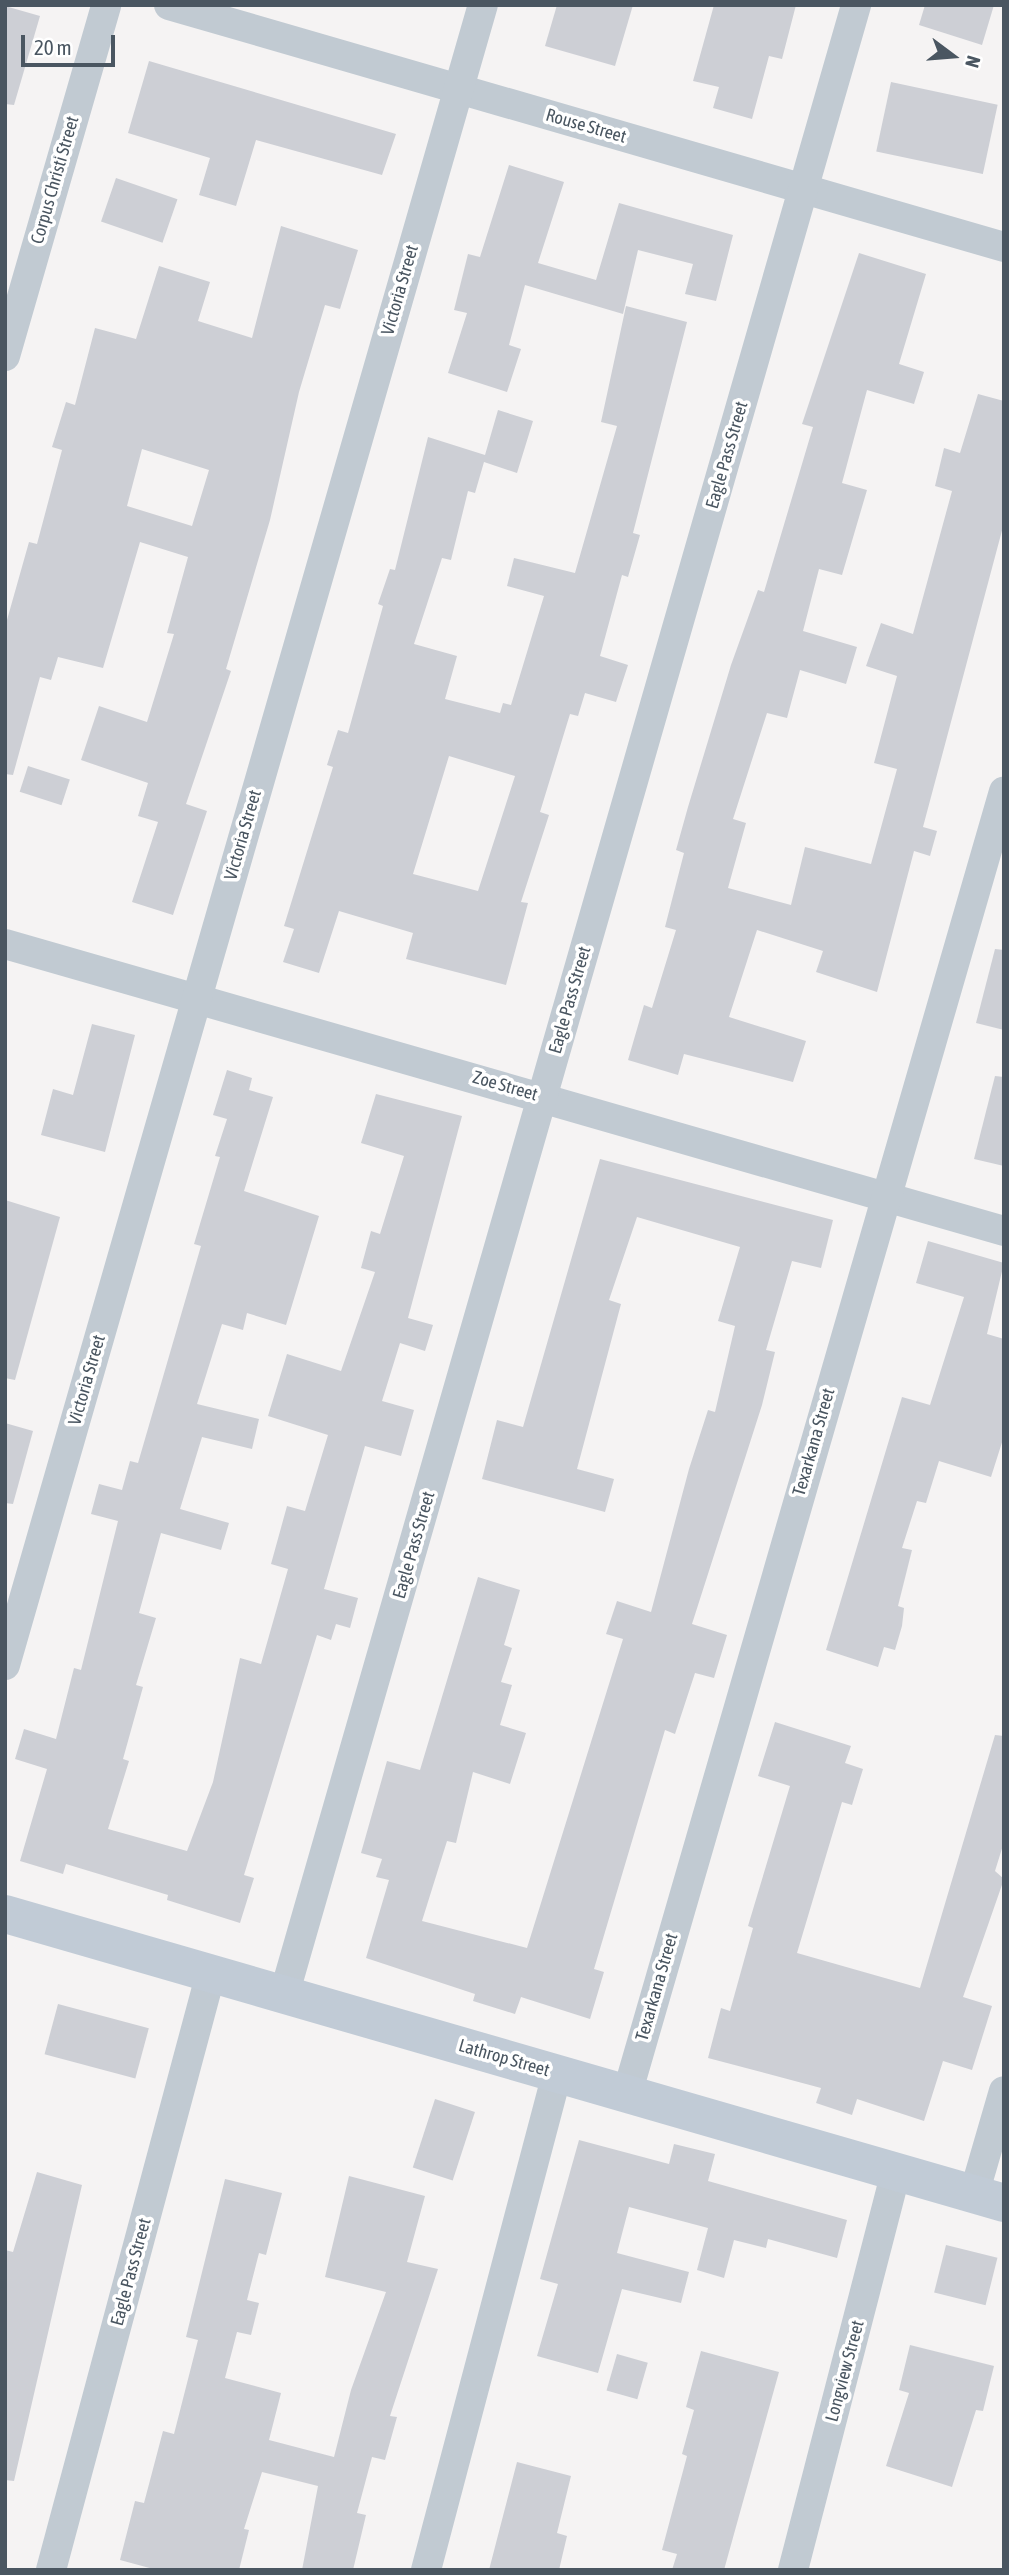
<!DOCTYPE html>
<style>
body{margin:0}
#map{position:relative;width:1009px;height:2575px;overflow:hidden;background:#f5f3f3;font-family:"Asap Condensed",sans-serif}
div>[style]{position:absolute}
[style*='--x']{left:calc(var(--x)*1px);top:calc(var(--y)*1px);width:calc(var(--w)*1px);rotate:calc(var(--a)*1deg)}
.building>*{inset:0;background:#cdcfd5;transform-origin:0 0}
.street>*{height:30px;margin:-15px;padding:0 15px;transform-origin:15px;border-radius:15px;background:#c1cad2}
.secondary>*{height:38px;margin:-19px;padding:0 19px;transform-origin:19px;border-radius:19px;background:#c1cbd6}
span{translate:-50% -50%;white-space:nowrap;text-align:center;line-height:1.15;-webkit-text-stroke:7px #fff;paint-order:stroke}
.street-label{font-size:18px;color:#4a5661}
.frame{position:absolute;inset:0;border:7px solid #4a5661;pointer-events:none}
.north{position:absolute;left:918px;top:21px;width:70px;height:70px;-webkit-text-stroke:5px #fff;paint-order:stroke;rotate:106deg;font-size:19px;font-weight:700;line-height:28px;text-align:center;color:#4a5661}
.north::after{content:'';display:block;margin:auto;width:24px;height:32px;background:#4a5661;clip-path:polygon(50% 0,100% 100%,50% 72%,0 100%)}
.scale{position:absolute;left:21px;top:35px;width:94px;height:32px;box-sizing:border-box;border:4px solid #4a5661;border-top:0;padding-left:9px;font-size:21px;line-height:24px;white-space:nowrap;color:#4a5661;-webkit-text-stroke:5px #fff;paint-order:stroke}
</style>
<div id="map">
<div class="building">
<div style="clip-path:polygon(557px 5px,633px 5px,615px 66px,545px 46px)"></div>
<div style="clip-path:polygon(714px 5px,796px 5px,782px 59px,769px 56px,752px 119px,713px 108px,719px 87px,693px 81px)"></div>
<div style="clip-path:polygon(925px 5px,994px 5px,982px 45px,919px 25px)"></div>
<div style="clip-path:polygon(5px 6px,40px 16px,14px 105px,5px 104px)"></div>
<div style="clip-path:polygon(149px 61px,396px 134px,382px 175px,256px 140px,236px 206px,199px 195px,210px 158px,128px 133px)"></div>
<div style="left:891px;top:82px;width:109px;height:71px;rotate:12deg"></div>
<div style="clip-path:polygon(509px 165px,564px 182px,538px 263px,596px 280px,619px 203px,733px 235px,716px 301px,685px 294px,693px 264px,638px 250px,623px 314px,525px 285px,509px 345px,521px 349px,507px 392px,448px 373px,467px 313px,454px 310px,468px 254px,480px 257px)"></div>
<div style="left:116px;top:178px;width:65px;height:46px;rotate:19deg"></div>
<div style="clip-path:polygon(evenodd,281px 226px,358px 250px,340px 309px,325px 305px,299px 392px,270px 520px,226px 669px,231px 671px,186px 804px,207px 811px,173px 915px,132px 902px,158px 822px,138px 816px,148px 783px,81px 760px,99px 706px,147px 722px,174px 634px,167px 633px,188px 557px,140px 542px,103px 668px,58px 657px,51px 680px,40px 677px,13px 775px,5px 774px,5px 627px,29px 542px,37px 544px,62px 450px,52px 447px,66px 402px,75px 405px,95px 328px,136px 339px,159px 266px,210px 282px,198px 321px,252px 338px,281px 226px,142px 449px,209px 470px,192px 526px,127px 506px,142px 449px)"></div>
<div style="clip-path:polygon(859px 253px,926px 274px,899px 364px,924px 372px,914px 404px,867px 390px,842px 483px,867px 490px,842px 575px,819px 569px,803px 631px,857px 647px,846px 684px,800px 670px,787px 718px,767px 713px,733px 819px,746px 823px,728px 888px,791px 905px,805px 847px,871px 864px,897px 769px,874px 763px,897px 676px,866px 666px,881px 623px,913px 634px,952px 491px,935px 486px,944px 448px,960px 453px,978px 394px,1004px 401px,1004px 523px,923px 827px,937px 831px,930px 856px,914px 851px,877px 992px,816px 972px,823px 951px,757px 930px,729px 1017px,806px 1041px,793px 1082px,684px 1054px,678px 1075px,628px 1060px,644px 1005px,652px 1008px,676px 930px,665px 927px,684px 853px,676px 850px,688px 807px,731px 665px,758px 590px,764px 592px,813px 427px,802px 424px)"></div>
<div style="clip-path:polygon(evenodd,626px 306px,687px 322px,633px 533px,640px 535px,628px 577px,622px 575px,600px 656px,628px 665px,616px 702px,585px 693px,578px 716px,570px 714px,540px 812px,549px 815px,521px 902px,528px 903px,506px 985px,406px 959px,413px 933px,339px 911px,319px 973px,283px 962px,294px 929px,284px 926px,333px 767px,327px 765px,338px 730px,348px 733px,383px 606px,378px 604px,390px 569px,395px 570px,428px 437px,485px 455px,498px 410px,533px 421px,517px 473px,484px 462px,475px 493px,468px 491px,451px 560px,442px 558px,414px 644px,457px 656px,445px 699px,500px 713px,503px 703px,511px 705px,544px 596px,507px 586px,514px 558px,575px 573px,617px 426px,601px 422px,626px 306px,449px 756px,515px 776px,478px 891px,413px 874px,449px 756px)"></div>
<div style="left:28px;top:766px;width:44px;height:27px;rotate:18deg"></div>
<div style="clip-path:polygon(995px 949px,1004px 950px,1004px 1030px,976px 1023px)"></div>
<div style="clip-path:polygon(92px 1024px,135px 1035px,105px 1152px,41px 1135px,53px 1089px,73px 1095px)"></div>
<div style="clip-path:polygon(227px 1070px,252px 1078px,249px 1090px,273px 1097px,244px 1191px,319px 1216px,286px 1325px,247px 1313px,243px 1330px,222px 1324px,197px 1404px,259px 1419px,252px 1449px,202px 1437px,180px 1509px,229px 1523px,221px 1550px,161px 1533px,139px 1613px,156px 1618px,136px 1685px,143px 1687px,123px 1759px,129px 1761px,108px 1829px,187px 1851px,213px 1782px,240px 1658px,261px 1664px,288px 1569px,271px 1564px,287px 1506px,305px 1511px,328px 1435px,268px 1416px,287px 1354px,341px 1371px,375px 1272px,361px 1268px,371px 1231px,380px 1234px,404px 1156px,361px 1143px,376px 1094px,462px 1116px,408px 1318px,433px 1325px,425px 1351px,400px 1343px,382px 1401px,414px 1410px,401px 1456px,365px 1446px,324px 1589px,358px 1598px,350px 1628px,336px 1624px,331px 1640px,317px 1635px,244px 1875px,254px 1878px,240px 1923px,167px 1900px,168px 1895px,66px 1864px,63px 1874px,20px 1861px,47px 1769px,15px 1759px,24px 1729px,56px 1739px,74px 1668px,81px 1670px,118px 1521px,91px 1514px,99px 1484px,122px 1490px,130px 1461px,138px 1463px,201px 1246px,194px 1244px,220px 1157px,215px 1156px,227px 1119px,213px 1115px)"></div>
<div style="clip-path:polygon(995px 1076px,1004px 1077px,1004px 1166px,974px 1159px)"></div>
<div style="clip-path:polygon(600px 1159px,833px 1220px,821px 1268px,792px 1261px,766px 1350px,775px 1352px,762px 1405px,692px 1624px,727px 1635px,714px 1678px,695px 1673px,675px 1734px,665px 1730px,594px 1969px,604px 1972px,590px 2019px,521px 1997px,515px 2014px,473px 2001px,475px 1994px,366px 1958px,389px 1880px,376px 1877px,382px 1859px,361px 1853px,387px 1761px,420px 1770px,478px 1577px,520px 1590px,504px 1645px,512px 1648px,501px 1682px,512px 1685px,500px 1725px,526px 1733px,510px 1784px,473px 1772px,456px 1843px,447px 1841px,422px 1921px,527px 1948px,623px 1639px,606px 1634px,617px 1601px,651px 1612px,689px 1469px,708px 1410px,715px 1412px,735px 1326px,718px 1321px,740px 1247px,637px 1217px,609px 1300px,621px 1304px,577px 1469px,614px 1479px,605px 1512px,482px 1479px,497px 1420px,523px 1427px)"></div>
<div style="clip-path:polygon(5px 1200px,60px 1217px,15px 1380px,5px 1378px)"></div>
<div style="clip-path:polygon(928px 1241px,1004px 1263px,987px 1334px,1004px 1339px,1004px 1436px,991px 1477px,939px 1461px,926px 1503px,917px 1501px,902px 1548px,912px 1550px,898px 1606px,904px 1608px,902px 1626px,895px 1650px,884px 1647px,878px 1667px,826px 1650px,902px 1397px,930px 1405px,964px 1297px,916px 1283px)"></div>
<div style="clip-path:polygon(5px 1423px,33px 1431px,13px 1504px,5px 1503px)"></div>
<div style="clip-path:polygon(775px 1722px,851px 1746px,845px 1763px,863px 1769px,852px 1805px,842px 1802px,797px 1953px,920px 1988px,995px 1735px,1004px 1736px,1004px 1842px,995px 1871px,1004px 1879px,963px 1997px,992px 2006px,972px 2070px,943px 2061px,924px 2121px,857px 2099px,852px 2115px,816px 2103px,821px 2088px,708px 2058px,721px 2008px,730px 2011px,753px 1928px,748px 1926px,790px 1786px,758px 1776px)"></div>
<div style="left:58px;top:2004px;width:94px;height:52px;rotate:15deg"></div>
<div style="left:435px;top:2099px;width:42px;height:72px;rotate:18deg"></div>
<div style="clip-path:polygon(579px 2140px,669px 2164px,674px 2144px,715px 2154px,708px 2181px,847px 2220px,837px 2258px,768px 2239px,766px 2248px,734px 2240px,724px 2278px,697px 2270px,708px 2228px,629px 2207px,617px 2253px,689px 2272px,681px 2303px,622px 2289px,598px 2373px,537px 2356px,558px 2284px,540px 2279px)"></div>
<div style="clip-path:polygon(37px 2172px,82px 2185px,14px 2481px,5px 2480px,5px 2250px,13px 2252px)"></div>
<div style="clip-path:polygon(349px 2176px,425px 2196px,407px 2262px,438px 2269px,390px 2416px,397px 2417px,385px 2460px,372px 2457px,357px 2513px,366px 2515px,353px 2570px,302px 2570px,318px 2486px,262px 2472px,244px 2529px,249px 2530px,239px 2570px,157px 2570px,120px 2560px,135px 2501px,144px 2503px,163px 2431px,174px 2434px,198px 2340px,186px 2337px,225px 2179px,282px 2193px,266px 2255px,259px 2253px,247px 2300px,259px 2303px,251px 2335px,237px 2332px,225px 2378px,281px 2393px,269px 2440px,334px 2457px,351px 2390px,386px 2292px,325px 2277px)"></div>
<div style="left:946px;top:2245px;width:53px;height:49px;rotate:14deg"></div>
<div style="clip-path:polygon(910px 2345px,994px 2366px,983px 2411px,976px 2410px,952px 2487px,886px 2466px,909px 2393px,899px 2390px)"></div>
<div style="clip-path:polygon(701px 2351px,779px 2372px,724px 2570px,672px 2570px,677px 2554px,662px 2550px,687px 2456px,682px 2454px,694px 2410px,686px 2407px)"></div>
<div style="left:617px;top:2354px;width:32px;height:38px;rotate:16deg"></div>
<div style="clip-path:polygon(517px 2462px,571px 2476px,557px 2533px,567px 2536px,559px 2570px,489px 2570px)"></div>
</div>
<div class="street">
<div style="--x:169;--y:5;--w:869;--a:16.16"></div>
<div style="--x:5;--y:356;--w:365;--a:-73.9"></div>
<div style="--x:5;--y:944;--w:1039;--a:16.03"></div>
<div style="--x:5;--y:1665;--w:1727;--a:-73.94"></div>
<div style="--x:284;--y:1995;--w:2071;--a:-73.96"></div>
<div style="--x:627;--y:2094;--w:1356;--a:-73.86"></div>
<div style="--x:974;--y:2194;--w:107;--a:-73.8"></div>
<div style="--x:51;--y:2570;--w:618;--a:-75"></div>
<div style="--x:426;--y:2570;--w:513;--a:-75.21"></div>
<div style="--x:793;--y:2570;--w:411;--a:-75.5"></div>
</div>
<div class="secondary">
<div style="--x:5;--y:1914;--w:1040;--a:16.13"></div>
</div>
<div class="street-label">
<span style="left:586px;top:126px;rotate:16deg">Rouse Street</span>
<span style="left:55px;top:180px;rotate:-74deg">Corpus Christi Street</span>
<span style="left:400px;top:290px;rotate:-74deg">Victoria Street</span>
<span style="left:727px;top:455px;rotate:-74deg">Eagle Pass Street</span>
<span style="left:243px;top:835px;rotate:-74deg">Victoria Street</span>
<span style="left:570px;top:1000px;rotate:-74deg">Eagle Pass Street</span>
<span style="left:505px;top:1086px;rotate:16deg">Zoe Street</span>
<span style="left:87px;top:1380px;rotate:-74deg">Victoria Street</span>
<span style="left:814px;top:1442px;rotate:-74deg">Texarkana Street</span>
<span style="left:414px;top:1545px;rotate:-74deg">Eagle Pass Street</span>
<span style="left:657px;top:1987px;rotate:-74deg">Texarkana Street</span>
<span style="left:504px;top:2058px;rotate:16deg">Lathrop Street</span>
<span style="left:131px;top:2272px;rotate:-75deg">Eagle Pass Street</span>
<span style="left:845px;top:2371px;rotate:-75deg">Longview Street</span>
</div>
<div class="frame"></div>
<div class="north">N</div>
<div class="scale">20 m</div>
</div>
